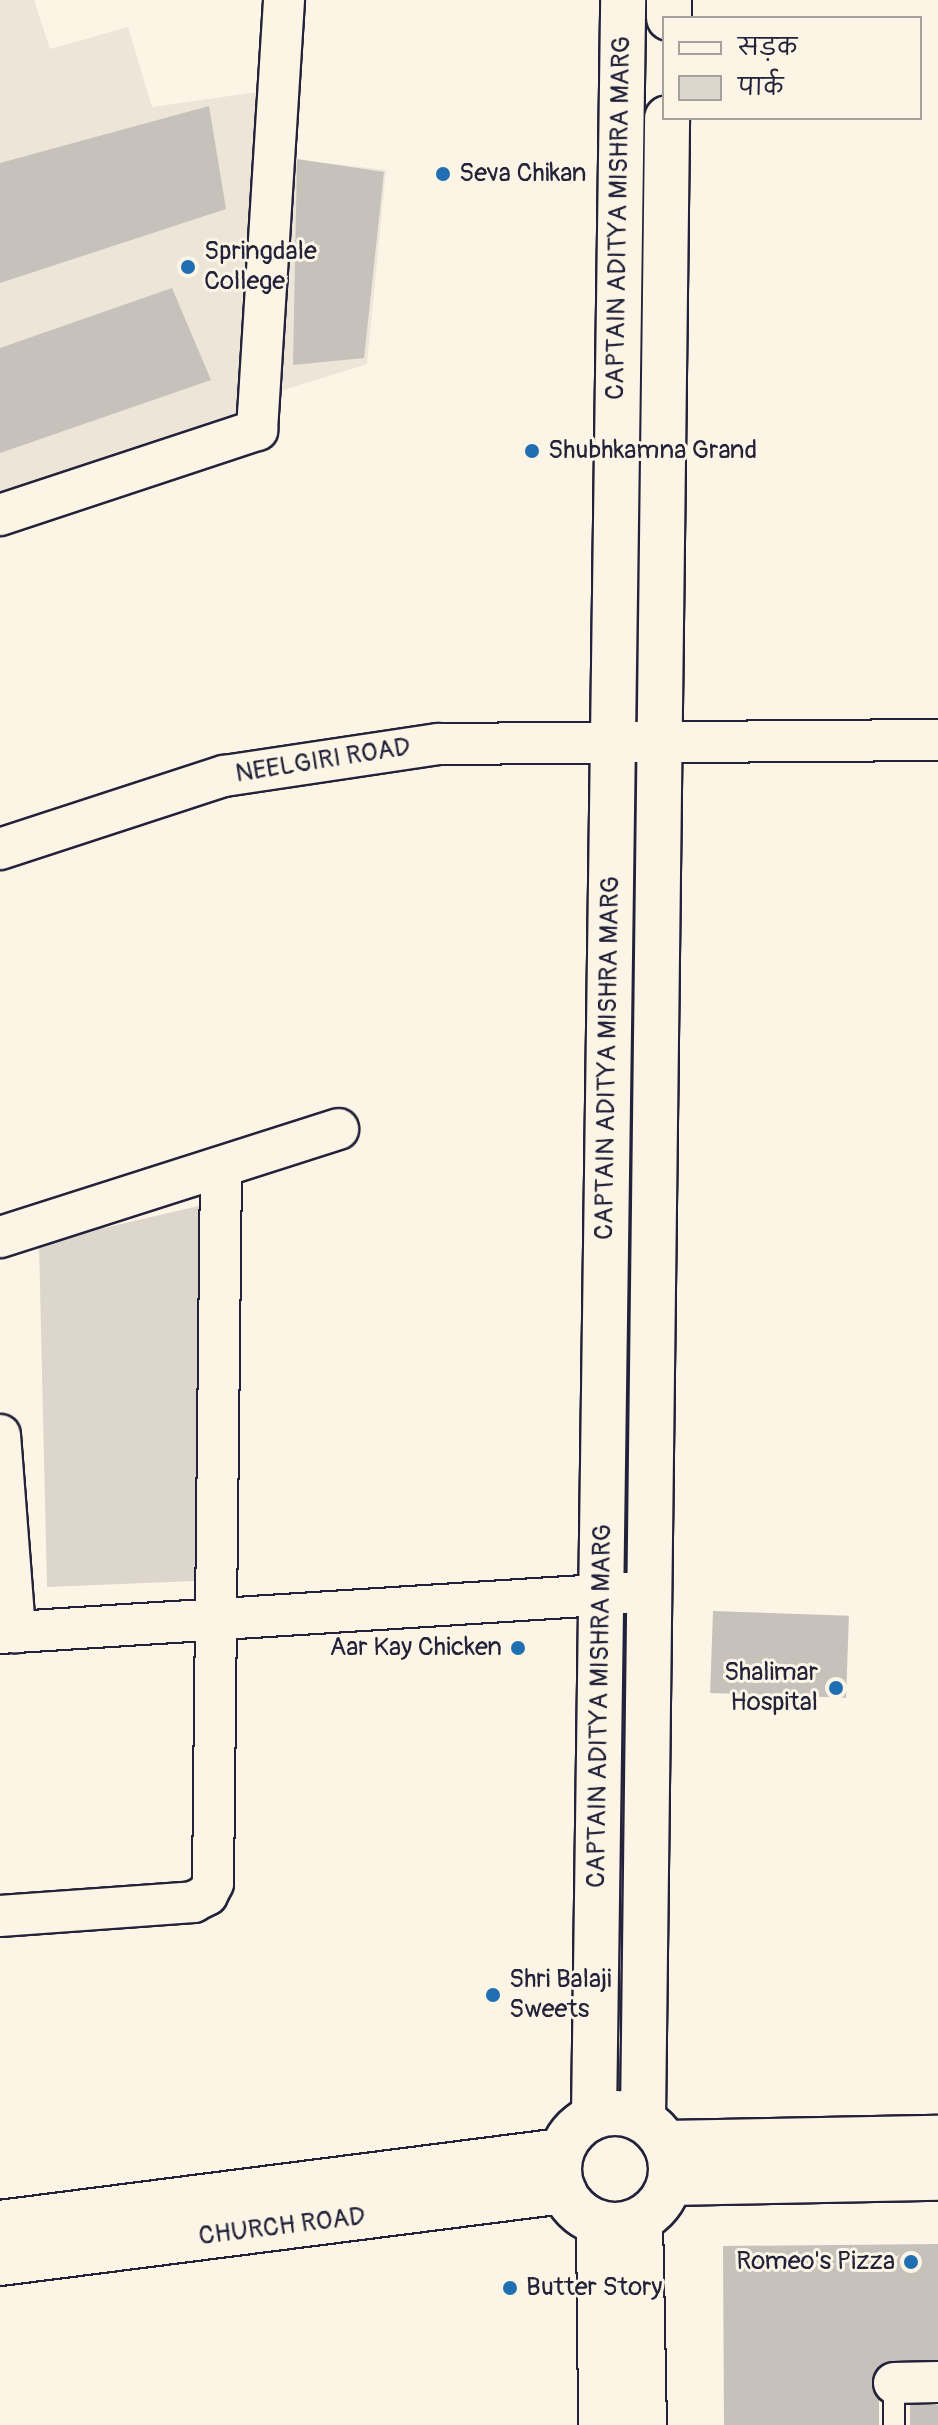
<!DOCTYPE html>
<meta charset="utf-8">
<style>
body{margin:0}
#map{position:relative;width:938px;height:2425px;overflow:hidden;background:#fcf5e5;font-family:Pangolin,"Playpen Sans Deva",sans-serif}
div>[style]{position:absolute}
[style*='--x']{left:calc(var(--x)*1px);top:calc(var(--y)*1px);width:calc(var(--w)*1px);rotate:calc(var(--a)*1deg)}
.built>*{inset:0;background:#ece5d8}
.green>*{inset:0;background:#dcd6cc}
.building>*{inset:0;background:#c6c1bb;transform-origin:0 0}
.roads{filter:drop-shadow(2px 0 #22223b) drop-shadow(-2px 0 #22223b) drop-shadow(0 2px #22223b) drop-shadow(0 -2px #22223b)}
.lane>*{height:20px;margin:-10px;padding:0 10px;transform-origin:10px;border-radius:10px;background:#fcf5e5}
.street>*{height:40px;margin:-20px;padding:0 20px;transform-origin:20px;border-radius:20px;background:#fcf5e5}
.secondary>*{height:44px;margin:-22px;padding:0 22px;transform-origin:22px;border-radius:22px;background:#fcf5e5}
.secondary>.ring{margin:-22px;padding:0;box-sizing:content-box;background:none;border:44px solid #fcf5e5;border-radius:50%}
.dots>*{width:22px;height:22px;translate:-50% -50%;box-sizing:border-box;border:4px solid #fcf5e5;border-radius:50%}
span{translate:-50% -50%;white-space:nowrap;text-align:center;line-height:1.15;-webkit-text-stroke:6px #fcf5e5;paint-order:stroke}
.poi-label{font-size:26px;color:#22223b}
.left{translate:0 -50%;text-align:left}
.right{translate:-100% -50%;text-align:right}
.street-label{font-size:26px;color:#22223b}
.legend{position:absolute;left:662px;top:16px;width:260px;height:104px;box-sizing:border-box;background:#fcf5e5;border:2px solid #a5a1a1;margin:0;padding:10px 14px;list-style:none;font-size:24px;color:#22223b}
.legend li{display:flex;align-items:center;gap:16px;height:40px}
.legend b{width:40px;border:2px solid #a5a1a1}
</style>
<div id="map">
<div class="built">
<div style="clip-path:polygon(0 0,34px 0,50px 49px,128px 27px,152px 107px,257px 92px,255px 155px,386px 170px,367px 364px,242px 403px,242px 425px,0 504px)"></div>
</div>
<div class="green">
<div style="clip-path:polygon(233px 1198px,219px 1580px,47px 1587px,39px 1243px)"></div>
</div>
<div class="building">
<div style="clip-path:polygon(209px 106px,226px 209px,0 283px,0 163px)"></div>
<div style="clip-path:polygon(297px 159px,384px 172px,364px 358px,293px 365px)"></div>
<div style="clip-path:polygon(172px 288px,211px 380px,0 453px,0 348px)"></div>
<div style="left:713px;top:1611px;width:136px;height:82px;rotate:2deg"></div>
<div style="clip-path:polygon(938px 2244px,938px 2368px,879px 2368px,879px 2425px,724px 2425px,723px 2246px)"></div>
<div style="left:910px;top:2405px;width:28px;height:20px"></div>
</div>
<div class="roads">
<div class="lane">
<div style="--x:894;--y:2383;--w:42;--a:90"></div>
</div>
<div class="street">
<div style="--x:0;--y:515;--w:271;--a:-18.3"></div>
<div style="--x:257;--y:430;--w:431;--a:-86.4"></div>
<div style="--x:0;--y:849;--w:236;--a:-18.1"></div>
<div style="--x:224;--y:776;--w:216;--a:-8.5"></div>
<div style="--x:438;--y:744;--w:500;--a:-0.46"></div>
<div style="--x:0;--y:1237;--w:355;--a:-17.7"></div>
<div style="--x:0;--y:1435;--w:198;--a:85.6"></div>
<div style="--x:0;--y:1633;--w:648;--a:-3.63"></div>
<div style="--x:0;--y:1916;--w:194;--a:-4.1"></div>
<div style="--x:193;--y:1902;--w:16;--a:-27"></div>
<div style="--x:207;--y:1895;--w:13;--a:-63"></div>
<div style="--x:213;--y:1883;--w:716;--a:-89.36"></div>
<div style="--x:894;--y:2383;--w:44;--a:-1.3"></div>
</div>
<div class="secondary">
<div style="--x:669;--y:18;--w:18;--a:-90"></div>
<div class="ring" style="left:559px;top:2113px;width:68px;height:68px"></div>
<div style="--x:594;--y:2116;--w:2116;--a:-89.21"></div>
<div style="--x:643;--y:2119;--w:2001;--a:-89.31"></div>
<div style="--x:666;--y:2143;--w:272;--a:-1.1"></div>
<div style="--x:670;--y:2183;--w:268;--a:-1.1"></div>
<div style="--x:640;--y:2220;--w:205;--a:88.9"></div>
<div style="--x:0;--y:2223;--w:566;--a:-7.31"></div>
<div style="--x:599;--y:2223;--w:202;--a:89.4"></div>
<div style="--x:0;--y:2263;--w:568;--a:-7.29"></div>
</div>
</div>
<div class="dots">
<div style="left:443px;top:174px;background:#1f6fb2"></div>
<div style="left:188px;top:267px;background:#1f6fb2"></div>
<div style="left:532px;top:451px;background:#1f6fb2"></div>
<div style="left:518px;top:1648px;background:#1f6fb2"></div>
<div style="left:836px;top:1688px;background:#1f6fb2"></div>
<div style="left:493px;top:1995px;background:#1f6fb2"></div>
<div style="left:911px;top:2262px;background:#1f6fb2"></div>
<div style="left:510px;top:2288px;background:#1f6fb2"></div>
</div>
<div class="poi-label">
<span class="left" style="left:459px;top:174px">Seva Chikan</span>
<span class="left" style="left:204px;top:267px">Springdale<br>College</span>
<span class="left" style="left:548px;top:451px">Shubhkamna Grand</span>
<span class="right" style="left:502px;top:1648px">Aar Kay Chicken</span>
<span class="right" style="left:818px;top:1688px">Shalimar<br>Hospital</span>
<span class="left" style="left:509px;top:1995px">Shri Balaji<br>Sweets</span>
<span class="right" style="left:895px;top:2262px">Romeo's Pizza</span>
<span class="left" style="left:526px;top:2288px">Butter Story</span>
</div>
<div class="street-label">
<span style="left:619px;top:218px;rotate:-89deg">CAPTAIN ADITYA MISHRA MARG</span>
<span style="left:323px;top:761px;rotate:-9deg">NEELGIRI ROAD</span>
<span style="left:608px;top:1058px;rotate:-89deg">CAPTAIN ADITYA MISHRA MARG</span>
<span style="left:600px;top:1706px;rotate:-89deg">CAPTAIN ADITYA MISHRA MARG</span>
<span style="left:282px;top:2227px;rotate:-7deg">CHURCH ROAD</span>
</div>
<ul class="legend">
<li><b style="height:10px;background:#fcf5e5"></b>सड़क</li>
<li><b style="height:22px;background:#dcd6cc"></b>पार्क</li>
</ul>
</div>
